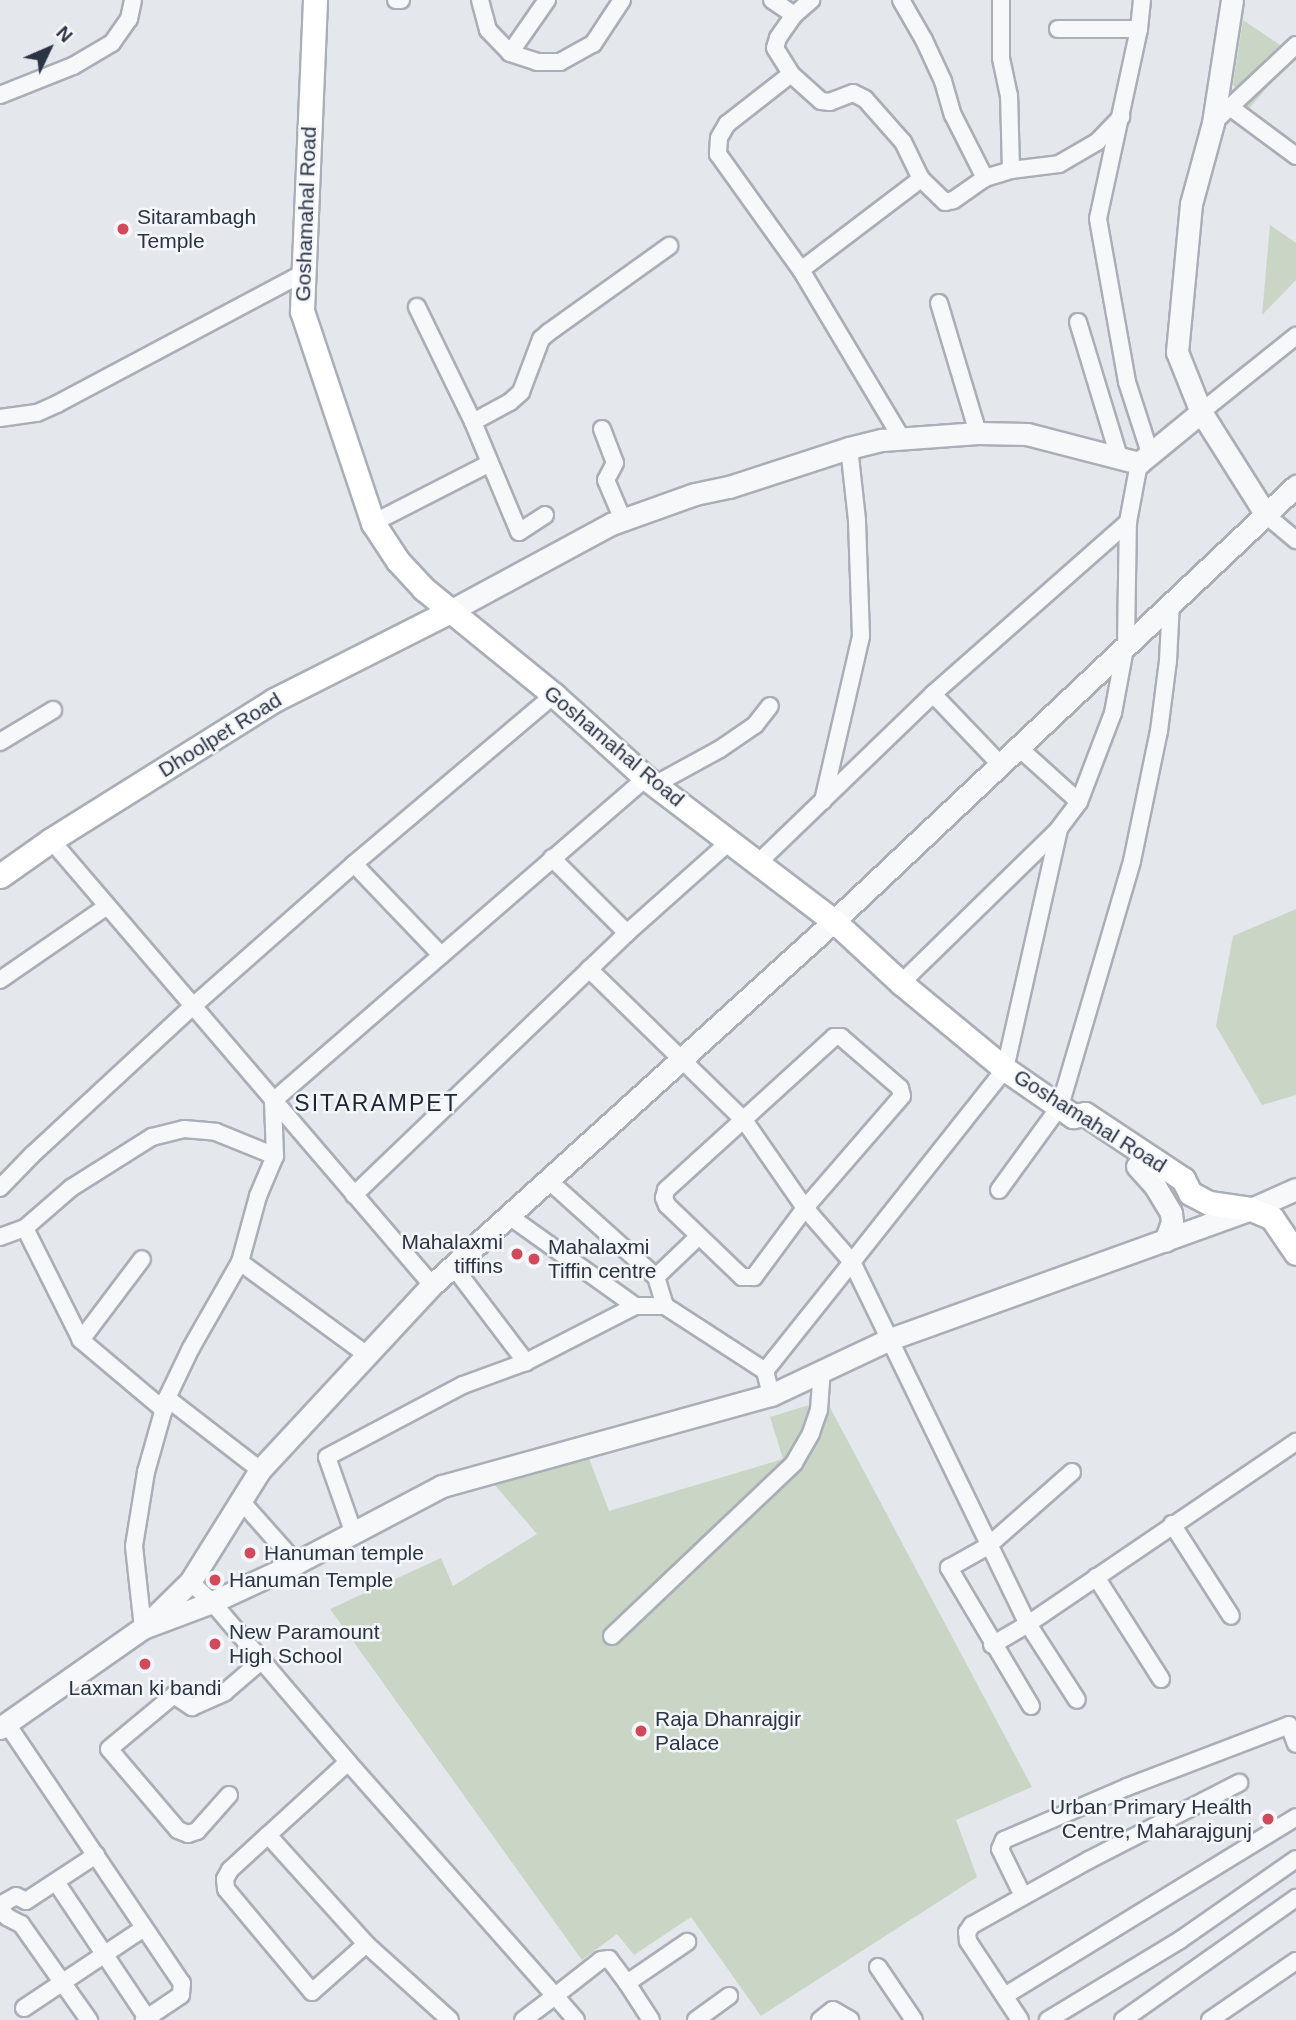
<!DOCTYPE html>
<style>
body{margin:0}
#map{position:relative;width:1296px;height:2020px;overflow:hidden;background:#e4e7ec;font-family:Helvetica,sans-serif}
div>[style]{position:absolute}
[style*='--x']{left:calc(var(--x)*1px);top:calc(var(--y)*1px);width:calc(var(--w)*1px);rotate:calc(var(--a)*1deg)}
.green>*{inset:0;background:#c9d6c5}
.roads{filter:drop-shadow(2px 0 #a9aeb7) drop-shadow(-2px 0 #a9aeb7) drop-shadow(0 2px #a9aeb7) drop-shadow(0 -2px #a9aeb7)}
.minor>*{height:16px;margin:-8px;padding:0 8px;transform-origin:8px;border-radius:8px;background:#f7f8fa}
.tertiary>*{height:21px;margin:-10.5px;padding:0 10.5px;transform-origin:10.5px;border-radius:10.5px;background:#f7f8fa}
.secondary>*{height:23px;margin:-11.5px;padding:0 11.5px;transform-origin:11.5px;border-radius:11.5px;background:#fff}
.dots>*{width:19px;height:19px;translate:-50% -50%;box-sizing:border-box;border:4px solid #f4f6f9;border-radius:50%}
span{translate:-50% -50%;white-space:nowrap;text-align:center;line-height:1.15;-webkit-text-stroke:5px #f4f6f9;paint-order:stroke}
.street-label{font-size:21px;color:#2b3445}
.poi-label{font-size:21px;color:#2b3445}
.left{translate:0 -50%;text-align:left}
.right{translate:-100% -50%;text-align:right}
.neighbourhood-label{font-size:23px;color:#1d2536;letter-spacing:2px}
.north{position:absolute;left:14px;top:14px;width:70px;height:70px;-webkit-text-stroke:5px #f4f6f9;paint-order:stroke;rotate:46deg;font-size:19px;font-weight:700;line-height:28px;text-align:center;color:#2b3445}
.north::after{content:'';display:block;margin:auto;width:24px;height:32px;background:#2b3445;clip-path:polygon(50% 0,100% 100%,50% 72%,0 100%)}
</style>
<div id="map">
<div class="green">
<div style="clip-path:polygon(1243px 20px,1295px 55px,1247px 111px,1233px 84px)"></div>
<div style="clip-path:polygon(1270px 225px,1296px 243px,1296px 280px,1262px 315px)"></div>
<div style="clip-path:polygon(1296px 909px,1296px 1095px,1262px 1105px,1216px 1026px,1233px 936px)"></div>
<div style="clip-path:polygon(826px 1400px,1032px 1787px,956px 1820px,977px 1877px,761px 2016px,691px 1917px,634px 1955px,617px 1934px,582px 1960px,330px 1609px,441px 1558px,453px 1586px,537px 1534px,493px 1483px,587px 1453px,609px 1511px,783px 1459px,770px 1417px)"></div>
</div>
<div class="roads">
<div class="minor">
<div style="--x:396;--y:0;--w:5;--a:0"></div>
<div style="--x:480;--y:0;--w:31;--a:75"></div>
<div style="--x:488;--y:30;--w:32;--a:46"></div>
<div style="--x:510;--y:53;--w:28;--a:18"></div>
<div style="--x:537;--y:62;--w:23;--a:0"></div>
<div style="--x:560;--y:62;--w:38;--a:-29"></div>
<div style="--x:593;--y:44;--w:53;--a:-56.6"></div>
<div style="--x:772;--y:0;--w:27;--a:34"></div>
<div style="--x:794;--y:15;--w:28;--a:125"></div>
<div style="--x:778;--y:38;--w:10;--a:107"></div>
<div style="--x:775;--y:48;--w:31;--a:58"></div>
<div style="--x:901;--y:0;--w:46;--a:60.1"></div>
<div style="--x:924;--y:40;--w:45;--a:65.1"></div>
<div style="--x:943;--y:81;--w:35;--a:74"></div>
<div style="--x:953;--y:115;--w:71;--a:63.1"></div>
<div style="--x:985;--y:178;--w:39;--a:145"></div>
<div style="--x:953;--y:200;--w:8;--a:166"></div>
<div style="--x:945;--y:202;--w:33;--a:-136"></div>
<div style="--x:921;--y:179;--w:41;--a:-115.9"></div>
<div style="--x:903;--y:142;--w:57;--a:-131.5"></div>
<div style="--x:865;--y:99;--w:13;--a:-153"></div>
<div style="--x:853;--y:93;--w:25;--a:159"></div>
<div style="--x:830;--y:102;--w:9;--a:-174"></div>
<div style="--x:821;--y:101;--w:40;--a:-138"></div>
<div style="--x:791;--y:74;--w:81;--a:142"></div>
<div style="--x:727;--y:124;--w:16;--a:120"></div>
<div style="--x:719;--y:138;--w:16;--a:94"></div>
<div style="--x:718;--y:154;--w:143;--a:54.4"></div>
<div style="--x:801;--y:270;--w:197;--a:59.1"></div>
<div style="--x:1142;--y:0;--w:29;--a:96"></div>
<div style="--x:1139;--y:29;--w:194;--a:102.2"></div>
<div style="--x:1098;--y:219;--w:166;--a:79.9"></div>
<div style="--x:1127;--y:382;--w:75;--a:72.1"></div>
<div style="--x:794;--y:15;--w:23;--a:-41"></div>
<div style="--x:1058;--y:29;--w:81;--a:0"></div>
<div style="--x:510;--y:53;--w:65;--a:-55.1"></div>
<div style="--x:0;--y:95;--w:79;--a:-21.7"></div>
<div style="--x:73;--y:66;--w:45;--a:-30.5"></div>
<div style="--x:112;--y:43;--w:29;--a:-55"></div>
<div style="--x:129;--y:19;--w:19;--a:-78"></div>
<div style="--x:1230;--y:107;--w:82;--a:36.6"></div>
<div style="--x:1213;--y:123;--w:114;--a:-43.2"></div>
<div style="--x:1011;--y:170;--w:48;--a:-7.1"></div>
<div style="--x:1059;--y:164;--w:44;--a:-30.1"></div>
<div style="--x:1097;--y:142;--w:35;--a:-46"></div>
<div style="--x:985;--y:178;--w:27;--a:-17"></div>
<div style="--x:1011;--y:170;--w:74;--a:-91.5"></div>
<div style="--x:1009;--y:96;--w:39;--a:-102"></div>
<div style="--x:1001;--y:58;--w:58;--a:-90"></div>
<div style="--x:801;--y:270;--w:151;--a:-37.2"></div>
<div style="--x:939;--y:303;--w:136;--a:73.3"></div>
<div style="--x:417;--y:307;--w:128;--a:64"></div>
<div style="--x:473;--y:422;--w:119;--a:67.3"></div>
<div style="--x:519;--y:532;--w:31;--a:-33"></div>
<div style="--x:1078;--y:322;--w:141;--a:73.1"></div>
<div style="--x:1201;--y:412;--w:122;--a:-38.7"></div>
<div style="--x:0;--y:418;--w:37;--a:-8"></div>
<div style="--x:37;--y:413;--w:22;--a:-24"></div>
<div style="--x:57;--y:404;--w:279;--a:-28"></div>
<div style="--x:473;--y:422;--w:42;--a:-28.4"></div>
<div style="--x:510;--y:402;--w:15;--a:-42"></div>
<div style="--x:521;--y:392;--w:57;--a:-69.3"></div>
<div style="--x:541;--y:339;--w:11;--a:-41"></div>
<div style="--x:549;--y:332;--w:148;--a:-35.6"></div>
<div style="--x:602;--y:429;--w:36;--a:69"></div>
<div style="--x:615;--y:463;--w:19;--a:118"></div>
<div style="--x:606;--y:480;--w:43;--a:67"></div>
<div style="--x:1266;--y:515;--w:39;--a:40"></div>
<div style="--x:373;--y:523;--w:131;--a:-27.1"></div>
<div style="--x:933;--y:694;--w:97;--a:46.3"></div>
<div style="--x:0;--y:742;--w:62;--a:-31.1"></div>
<div style="--x:1018;--y:747;--w:82;--a:42"></div>
<div style="--x:1079;--y:802;--w:34;--a:127"></div>
<div style="--x:656;--y:784;--w:73;--a:-28.7"></div>
<div style="--x:720;--y:749;--w:42;--a:-34.4"></div>
<div style="--x:755;--y:725;--w:24;--a:-52"></div>
<div style="--x:823;--y:801;--w:169;--a:-77"></div>
<div style="--x:861;--y:636;--w:116;--a:-92"></div>
<div style="--x:857;--y:520;--w:72;--a:-96.3"></div>
<div style="--x:1079;--y:802;--w:95;--a:-69.1"></div>
<div style="--x:1113;--y:713;--w:71;--a:-79.5"></div>
<div style="--x:1126;--y:643;--w:121;--a:-89.1"></div>
<div style="--x:1128;--y:522;--w:60;--a:-79.4"></div>
<div style="--x:51;--y:840;--w:586;--a:49.43"></div>
<div style="--x:552;--y:858;--w:106;--a:45"></div>
<div style="--x:758;--y:863;--w:243;--a:-44"></div>
<div style="--x:933;--y:694;--w:260;--a:-41.4"></div>
<div style="--x:354;--y:864;--w:126;--a:46.3"></div>
<div style="--x:589;--y:969;--w:216;--a:44.3"></div>
<div style="--x:744;--y:1120;--w:107;--a:55.3"></div>
<div style="--x:805;--y:1208;--w:72;--a:49"></div>
<div style="--x:852;--y:1262;--w:246;--a:-51.6"></div>
<div style="--x:1005;--y:1069;--w:246;--a:-77.3"></div>
<div style="--x:1059;--y:829;--w:221;--a:135.7"></div>
<div style="--x:0;--y:980;--w:129;--a:-34.6"></div>
<div style="--x:834;--y:1037;--w:7;--a:0"></div>
<div style="--x:841;--y:1037;--w:78;--a:40.8"></div>
<div style="--x:900;--y:1088;--w:8;--a:76"></div>
<div style="--x:902;--y:1096;--w:148;--a:130.9"></div>
<div style="--x:805;--y:1208;--w:86;--a:126.5"></div>
<div style="--x:754;--y:1277;--w:12;--a:180"></div>
<div style="--x:742;--y:1277;--w:104;--a:-136.2"></div>
<div style="--x:667;--y:1205;--w:8;--a:-113"></div>
<div style="--x:664;--y:1198;--w:8;--a:-76"></div>
<div style="--x:666;--y:1190;--w:227;--a:-42.3"></div>
<div style="--x:548;--y:1180;--w:145;--a:41.9"></div>
<div style="--x:0;--y:1188;--w:46;--a:-45.9"></div>
<div style="--x:32;--y:1155;--w:218;--a:-42.8"></div>
<div style="--x:192;--y:1007;--w:216;--a:-41.4"></div>
<div style="--x:354;--y:864;--w:262;--a:-40.2"></div>
<div style="--x:999;--y:1190;--w:104;--a:-54"></div>
<div style="--x:1060;--y:1106;--w:255;--a:-73.6"></div>
<div style="--x:1132;--y:861;--w:133;--a:-78.3"></div>
<div style="--x:1159;--y:731;--w:71;--a:-82.7"></div>
<div style="--x:1168;--y:661;--w:60;--a:-87.1"></div>
<div style="--x:354;--y:1195;--w:378;--a:-43.8"></div>
<div style="--x:627;--y:933;--w:135;--a:-41.7"></div>
<div style="--x:509;--y:1216;--w:155;--a:35.5"></div>
<div style="--x:0;--y:1237;--w:27;--a:-20"></div>
<div style="--x:240;--y:1262;--w:157;--a:36.2"></div>
<div style="--x:453;--y:1266;--w:121;--a:52.8"></div>
<div style="--x:665;--y:1306;--w:30;--a:-107"></div>
<div style="--x:656;--y:1277;--w:59;--a:-43.6"></div>
<div style="--x:81;--y:1340;--w:101;--a:-53"></div>
<div style="--x:771;--y:1395;--w:25;--a:-104"></div>
<div style="--x:765;--y:1371;--w:139;--a:-51.4"></div>
<div style="--x:852;--y:1262;--w:403;--a:64.1"></div>
<div style="--x:1028;--y:1624;--w:90;--a:57.2"></div>
<div style="--x:167;--y:1398;--w:118;--a:37.7"></div>
<div style="--x:164;--y:1410;--w:109;--a:-139.9"></div>
<div style="--x:81;--y:1340;--w:125;--a:-116.6"></div>
<div style="--x:25;--y:1228;--w:61;--a:-41"></div>
<div style="--x:71;--y:1188;--w:96;--a:-32.2"></div>
<div style="--x:152;--y:1137;--w:33;--a:-14"></div>
<div style="--x:184;--y:1129;--w:32;--a:5"></div>
<div style="--x:216;--y:1132;--w:64;--a:22.1"></div>
<div style="--x:241;--y:1501;--w:83;--a:48.4"></div>
<div style="--x:1172;--y:1524;--w:109;--a:57.3"></div>
<div style="--x:353;--y:1531;--w:78;--a:-109.4"></div>
<div style="--x:327;--y:1457;--w:154;--a:-27.9"></div>
<div style="--x:463;--y:1385;--w:67;--a:-20.1"></div>
<div style="--x:526;--y:1362;--w:123;--a:-27.2"></div>
<div style="--x:635;--y:1306;--w:30;--a:0"></div>
<div style="--x:665;--y:1306;--w:119;--a:33"></div>
<div style="--x:1096;--y:1577;--w:121;--a:57.5"></div>
<div style="--x:190;--y:1582;--w:30;--a:42"></div>
<div style="--x:212;--y:1602;--w:210;--a:49.6"></div>
<div style="--x:348;--y:1762;--w:108;--a:137.6"></div>
<div style="--x:268;--y:1835;--w:147;--a:48"></div>
<div style="--x:366;--y:1944;--w:113;--a:42.1"></div>
<div style="--x:143;--y:1628;--w:82;--a:-96.3"></div>
<div style="--x:134;--y:1546;--w:75;--a:-80.8"></div>
<div style="--x:146;--y:1472;--w:77;--a:-74.2"></div>
<div style="--x:167;--y:1398;--w:55;--a:-64.4"></div>
<div style="--x:191;--y:1348;--w:99;--a:-60.3"></div>
<div style="--x:240;--y:1262;--w:68;--a:-74.7"></div>
<div style="--x:258;--y:1196;--w:43;--a:-67"></div>
<div style="--x:275;--y:1156;--w:55;--a:-92.1"></div>
<div style="--x:273;--y:1101;--w:493;--a:-40.9"></div>
<div style="--x:612;--y:1636;--w:251;--a:-43.5"></div>
<div style="--x:794;--y:1463;--w:34;--a:-60"></div>
<div style="--x:811;--y:1433;--w:24;--a:-71"></div>
<div style="--x:819;--y:1410;--w:39;--a:-86"></div>
<div style="--x:992;--y:1645;--w:42;--a:-30.3"></div>
<div style="--x:1028;--y:1624;--w:324;--a:-34.2"></div>
<div style="--x:1031;--y:1706;--w:161;--a:-120.7"></div>
<div style="--x:949;--y:1568;--w:45;--a:-29.4"></div>
<div style="--x:988;--y:1546;--w:112;--a:-41.4"></div>
<div style="--x:7;--y:1724;--w:313;--a:56"></div>
<div style="--x:182;--y:1983;--w:12;--a:95"></div>
<div style="--x:181;--y:1995;--w:45;--a:146"></div>
<div style="--x:348;--y:1762;--w:312;--a:48.5"></div>
<div style="--x:555;--y:1996;--w:40;--a:143"></div>
<div style="--x:229;--y:1795;--w:48;--a:131.6"></div>
<div style="--x:197;--y:1831;--w:9;--a:162"></div>
<div style="--x:188;--y:1834;--w:11;--a:-158"></div>
<div style="--x:178;--y:1830;--w:106;--a:-130.4"></div>
<div style="--x:109;--y:1749;--w:85;--a:-39.7"></div>
<div style="--x:174;--y:1695;--w:22;--a:34"></div>
<div style="--x:192;--y:1707;--w:36;--a:-24"></div>
<div style="--x:225;--y:1692;--w:48;--a:-40.7"></div>
<div style="--x:268;--y:1835;--w:52;--a:137.4"></div>
<div style="--x:230;--y:1870;--w:10;--a:119"></div>
<div style="--x:225;--y:1879;--w:10;--a:84"></div>
<div style="--x:226;--y:1889;--w:134;--a:50.1"></div>
<div style="--x:312;--y:1992;--w:72;--a:-41.6"></div>
<div style="--x:56;--y:1882;--w:164;--a:56.2"></div>
<div style="--x:1023;--y:1896;--w:52;--a:-116.1"></div>
<div style="--x:1000;--y:1849;--w:10;--a:-66"></div>
<div style="--x:1004;--y:1840;--w:134;--a:-23.3"></div>
<div style="--x:1127;--y:1787;--w:173;--a:-20.9"></div>
<div style="--x:1289;--y:1725;--w:20;--a:70"></div>
<div style="--x:0;--y:1905;--w:18;--a:-29"></div>
<div style="--x:16;--y:1896;--w:11;--a:27"></div>
<div style="--x:26;--y:1901;--w:84;--a:-33.3"></div>
<div style="--x:0;--y:1908;--w:11;--a:52"></div>
<div style="--x:7;--y:1917;--w:16;--a:27"></div>
<div style="--x:21;--y:1924;--w:118;--a:54.7"></div>
<div style="--x:878;--y:1967;--w:64;--a:55.8"></div>
<div style="--x:627;--y:1983;--w:44;--a:57"></div>
<div style="--x:1006;--y:1995;--w:340;--a:-31.5"></div>
<div style="--x:24;--y:2008;--w:144;--a:-33.7"></div>
<div style="--x:576;--y:2020;--w:32;--a:-131"></div>
<div style="--x:555;--y:1996;--w:58;--a:-38"></div>
<div style="--x:601;--y:1960;--w:8;--a:-7"></div>
<div style="--x:609;--y:1959;--w:30;--a:53"></div>
<div style="--x:627;--y:1983;--w:73;--a:-34.3"></div>
<div style="--x:696;--y:2020;--w:41;--a:-36"></div>
<div style="--x:820;--y:2020;--w:16;--a:-38"></div>
<div style="--x:833;--y:2010;--w:20;--a:30"></div>
<div style="--x:1020;--y:2020;--w:95;--a:-123.4"></div>
<div style="--x:968;--y:1941;--w:9;--a:-96"></div>
<div style="--x:967;--y:1932;--w:9;--a:-54"></div>
<div style="--x:972;--y:1925;--w:134;--a:-29.1"></div>
<div style="--x:1089;--y:1860;--w:169;--a:-27.2"></div>
<div style="--x:1048;--y:2020;--w:154;--a:-31.2"></div>
<div style="--x:1180;--y:1940;--w:141;--a:-34.9"></div>
<div style="--x:1123;--y:2020;--w:212;--a:-35.2"></div>
<div style="--x:1210;--y:2020;--w:104;--a:-34.5"></div>
</div>
<div class="tertiary">
<div style="--x:1232;--y:0;--w:124;--a:98.8"></div>
<div style="--x:1213;--y:123;--w:84;--a:105.2"></div>
<div style="--x:1191;--y:204;--w:149;--a:95.4"></div>
<div style="--x:1177;--y:352;--w:65;--a:68.2"></div>
<div style="--x:1201;--y:412;--w:122;--a:57.7"></div>
<div style="--x:450;--y:611;--w:183;--a:-28.4"></div>
<div style="--x:611;--y:524;--w:89;--a:-19.7"></div>
<div style="--x:695;--y:494;--w:35;--a:-12"></div>
<div style="--x:729;--y:487;--w:126;--a:-18"></div>
<div style="--x:849;--y:448;--w:34;--a:-14"></div>
<div style="--x:882;--y:440;--w:96;--a:-4.2"></div>
<div style="--x:978;--y:433;--w:49;--a:1.2"></div>
<div style="--x:1027;--y:434;--w:116;--a:14.5"></div>
<div style="--x:1139;--y:463;--w:80;--a:-39.4"></div>
<div style="--x:1137;--y:1166;--w:27;--a:48"></div>
<div style="--x:1155;--y:1186;--w:31;--a:59"></div>
<div style="--x:1171;--y:1213;--w:9;--a:84"></div>
<div style="--x:1172;--y:1222;--w:20;--a:110"></div>
<div style="--x:143;--y:1628;--w:66;--a:-44.4"></div>
<div style="--x:190;--y:1582;--w:132;--a:-58"></div>
<div style="--x:260;--y:1470;--w:253;--a:-47.1"></div>
<div style="--x:432;--y:1285;--w:542;--a:-42.16"></div>
<div style="--x:834;--y:921;--w:635;--a:-43.28"></div>
<div style="--x:0;--y:1728;--w:174;--a:-35"></div>
<div style="--x:143;--y:1628;--w:74;--a:-20.6"></div>
<div style="--x:212;--y:1602;--w:93;--a:-24.9"></div>
<div style="--x:296;--y:1563;--w:165;--a:-27.8"></div>
<div style="--x:442;--y:1486;--w:341;--a:-15.5"></div>
<div style="--x:771;--y:1395;--w:132;--a:-25.2"></div>
<div style="--x:890;--y:1339;--w:384;--a:-19.8"></div>
<div style="--x:1251;--y:1209;--w:49;--a:-24"></div>
</div>
<div class="secondary">
<div style="--x:315;--y:0;--w:311;--a:92.4"></div>
<div style="--x:302;--y:311;--w:224;--a:71.5"></div>
<div style="--x:373;--y:523;--w:45;--a:56.7"></div>
<div style="--x:398;--y:561;--w:38;--a:47"></div>
<div style="--x:424;--y:589;--w:168;--a:39.2"></div>
<div style="--x:554;--y:695;--w:124;--a:42.1"></div>
<div style="--x:646;--y:778;--w:236;--a:37.3"></div>
<div style="--x:834;--y:921;--w:91;--a:42.8"></div>
<div style="--x:901;--y:983;--w:135;--a:39.6"></div>
<div style="--x:1005;--y:1069;--w:83;--a:34.7"></div>
<div style="--x:1073;--y:1116;--w:12;--a:-9"></div>
<div style="--x:1085;--y:1114;--w:118;--a:33.6"></div>
<div style="--x:1183;--y:1179;--w:16;--a:63"></div>
<div style="--x:1190;--y:1193;--w:21;--a:28"></div>
<div style="--x:1209;--y:1203;--w:42;--a:8.1"></div>
<div style="--x:1251;--y:1209;--w:23;--a:23"></div>
<div style="--x:1272;--y:1218;--w:42;--a:55.6"></div>
<div style="--x:0;--y:876;--w:62;--a:-35.2"></div>
<div style="--x:51;--y:840;--w:263;--a:-32.1"></div>
<div style="--x:274;--y:700;--w:197;--a:-26.8"></div>
</div>
</div>
<div class="dots">
<div style="left:123px;top:229px;background:#d1495b"></div>
<div style="left:517px;top:1254px;background:#d1495b"></div>
<div style="left:534px;top:1259px;background:#d1495b"></div>
<div style="left:250px;top:1553px;background:#d1495b"></div>
<div style="left:215px;top:1580px;background:#d1495b"></div>
<div style="left:215px;top:1644px;background:#d1495b"></div>
<div style="left:145px;top:1664px;background:#d1495b"></div>
<div style="left:641px;top:1731px;background:#d1495b"></div>
<div style="left:1268px;top:1819px;background:#d1495b"></div>
</div>
<div class="street-label">
<span style="left:306px;top:214px;rotate:-88deg">Goshamahal Road</span>
<span style="left:220px;top:735px;rotate:-32deg">Dhoolpet Road</span>
<span style="left:614px;top:746px;rotate:40deg">Goshamahal Road</span>
<span style="left:1090px;top:1121px;rotate:32deg">Goshamahal Road</span>
</div>
<div class="poi-label">
<span class="left" style="left:137px;top:229px">Sitarambagh<br>Temple</span>
<span class="right" style="left:503px;top:1254px">Mahalaxmi<br>tiffins</span>
<span class="left" style="left:548px;top:1259px">Mahalaxmi<br>Tiffin centre</span>
<span class="left" style="left:264px;top:1553px">Hanuman temple</span>
<span class="left" style="left:229px;top:1580px">Hanuman Temple</span>
<span class="left" style="left:229px;top:1644px">New Paramount<br>High School</span>
<span style="left:145px;top:1688px">Laxman ki bandi</span>
<span class="left" style="left:655px;top:1731px">Raja Dhanrajgir<br>Palace</span>
<span class="right" style="left:1252px;top:1819px">Urban Primary Health<br>Centre, Maharajgunj</span>
</div>
<div class="neighbourhood-label">
<span style="left:377px;top:1103px">SITARAMPET</span>
</div>
<div class="north">N</div>
</div>
